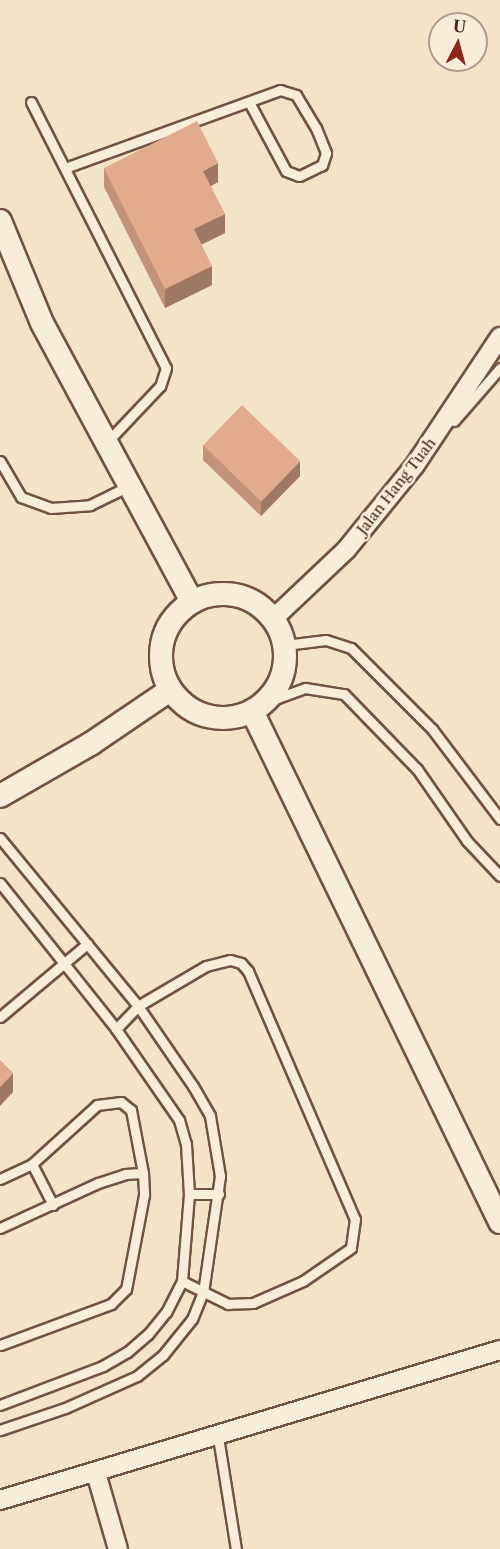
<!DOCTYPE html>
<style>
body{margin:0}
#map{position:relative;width:500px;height:1549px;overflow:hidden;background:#f3e3c7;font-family:"Libre Caslon Text",serif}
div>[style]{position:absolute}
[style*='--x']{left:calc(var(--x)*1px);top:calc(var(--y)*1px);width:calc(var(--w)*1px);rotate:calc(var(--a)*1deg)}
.roads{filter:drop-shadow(2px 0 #715342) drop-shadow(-2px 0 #715342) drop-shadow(0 2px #715342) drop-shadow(0 -2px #715342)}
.service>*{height:9px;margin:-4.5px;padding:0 4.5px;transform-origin:4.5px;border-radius:4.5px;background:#f7eddb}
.minor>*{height:18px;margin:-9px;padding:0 9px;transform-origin:9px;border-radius:9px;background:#f7eddb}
.tertiary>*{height:22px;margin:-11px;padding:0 11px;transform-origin:11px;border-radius:11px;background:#f7eddb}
.tertiary>.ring{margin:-11px;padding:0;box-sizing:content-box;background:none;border:22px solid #f7eddb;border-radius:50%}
.wall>*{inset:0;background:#c29379}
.shaded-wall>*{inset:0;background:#9e7863}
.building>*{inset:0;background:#e2ab8d;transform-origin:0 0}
span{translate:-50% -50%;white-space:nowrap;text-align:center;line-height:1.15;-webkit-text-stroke:5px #f7eddb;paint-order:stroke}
.street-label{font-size:15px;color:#462315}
.north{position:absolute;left:428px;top:12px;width:60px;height:60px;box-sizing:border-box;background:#f7eddb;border:2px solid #b09c8c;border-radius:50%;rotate:6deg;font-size:16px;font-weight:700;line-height:24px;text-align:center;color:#462315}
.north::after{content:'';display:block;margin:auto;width:21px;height:27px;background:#8f2418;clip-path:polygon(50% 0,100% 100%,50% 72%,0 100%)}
</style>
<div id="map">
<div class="roads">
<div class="service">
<div style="--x:31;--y:102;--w:298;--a:63.1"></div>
<div style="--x:166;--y:368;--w:19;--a:108"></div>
<div style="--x:160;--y:386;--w:77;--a:133.4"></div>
<div style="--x:65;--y:168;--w:229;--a:-19.9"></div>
<div style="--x:280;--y:90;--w:17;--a:17"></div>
<div style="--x:296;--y:95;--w:39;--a:59"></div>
<div style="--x:316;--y:128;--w:27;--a:68"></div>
<div style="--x:326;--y:153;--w:13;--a:108"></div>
<div style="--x:322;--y:165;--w:25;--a:154"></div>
<div style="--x:299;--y:176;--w:14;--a:-159"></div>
<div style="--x:286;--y:171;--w:76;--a:-118.2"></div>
<div style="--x:454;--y:421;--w:70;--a:-49"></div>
<div style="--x:0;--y:461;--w:42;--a:59.7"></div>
<div style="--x:21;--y:497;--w:32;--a:20"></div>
<div style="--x:51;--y:508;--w:39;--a:-4"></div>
<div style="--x:90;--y:505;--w:43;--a:-26"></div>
<div style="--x:285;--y:645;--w:41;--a:-7"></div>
<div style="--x:326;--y:640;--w:26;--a:18"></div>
<div style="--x:351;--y:648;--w:115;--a:45"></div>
<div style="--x:432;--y:729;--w:113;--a:52.9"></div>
<div style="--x:264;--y:703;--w:44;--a:-20.1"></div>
<div style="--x:305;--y:688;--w:39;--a:9"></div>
<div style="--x:344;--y:694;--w:105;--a:45.8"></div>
<div style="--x:417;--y:769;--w:88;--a:55.2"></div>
<div style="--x:467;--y:841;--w:48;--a:46.7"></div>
<div style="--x:0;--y:838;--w:217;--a:50.6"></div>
<div style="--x:138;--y:1006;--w:97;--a:55.5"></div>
<div style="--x:193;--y:1086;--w:34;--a:60"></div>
<div style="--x:210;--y:1116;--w:61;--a:80.5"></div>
<div style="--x:220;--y:1176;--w:117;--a:98.3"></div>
<div style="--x:203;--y:1292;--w:29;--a:112"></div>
<div style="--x:192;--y:1319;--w:46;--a:128.9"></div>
<div style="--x:163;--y:1355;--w:33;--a:141"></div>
<div style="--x:137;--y:1376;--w:79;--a:156"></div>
<div style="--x:65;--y:1408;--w:69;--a:161.3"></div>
<div style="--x:0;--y:883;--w:186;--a:51.5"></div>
<div style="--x:116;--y:1029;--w:111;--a:55.3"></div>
<div style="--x:179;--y:1120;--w:25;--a:74"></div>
<div style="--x:186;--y:1144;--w:50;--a:86.6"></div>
<div style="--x:189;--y:1194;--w:87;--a:94.6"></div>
<div style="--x:182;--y:1281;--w:35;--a:117"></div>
<div style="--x:166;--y:1312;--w:28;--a:129"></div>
<div style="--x:148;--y:1334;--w:28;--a:139"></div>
<div style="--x:127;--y:1352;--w:28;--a:150"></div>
<div style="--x:103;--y:1366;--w:110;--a:159.3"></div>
<div style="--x:0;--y:1017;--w:114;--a:-40"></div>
<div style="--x:116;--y:1029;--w:32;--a:-46"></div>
<div style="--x:138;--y:1006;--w:79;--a:-30.5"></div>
<div style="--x:206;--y:966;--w:25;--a:-14"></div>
<div style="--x:230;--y:960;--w:11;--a:15"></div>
<div style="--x:241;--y:963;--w:11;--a:49"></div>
<div style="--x:248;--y:971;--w:270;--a:66.7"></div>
<div style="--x:355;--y:1219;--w:29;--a:98"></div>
<div style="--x:351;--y:1248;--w:58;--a:145.5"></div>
<div style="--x:303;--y:1281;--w:55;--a:156.3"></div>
<div style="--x:253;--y:1303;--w:25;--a:178"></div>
<div style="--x:228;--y:1304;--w:51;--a:-153.4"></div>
<div style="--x:32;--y:1164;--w:46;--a:62.9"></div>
<div style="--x:0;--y:1179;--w:35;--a:-25"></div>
<div style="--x:32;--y:1164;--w:88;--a:-42.2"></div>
<div style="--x:97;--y:1105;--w:24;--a:-7"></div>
<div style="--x:121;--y:1102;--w:13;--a:39"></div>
<div style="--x:131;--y:1110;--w:64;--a:79.2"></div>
<div style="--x:143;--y:1173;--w:22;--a:87"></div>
<div style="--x:144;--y:1195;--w:96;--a:100.8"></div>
<div style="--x:126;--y:1289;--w:21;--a:135"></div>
<div style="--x:111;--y:1304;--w:118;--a:159.7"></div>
<div style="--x:189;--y:1194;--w:30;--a:0"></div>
<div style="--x:0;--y:1228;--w:108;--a:-24.7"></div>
<div style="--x:98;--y:1183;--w:28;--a:-18"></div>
<div style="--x:125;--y:1174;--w:18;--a:-3"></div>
<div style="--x:218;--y:1437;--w:113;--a:80.9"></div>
</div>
<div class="minor">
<div style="--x:273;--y:619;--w:100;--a:-43.4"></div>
<div style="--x:346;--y:550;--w:109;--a:-50.9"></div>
<div style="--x:415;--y:465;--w:154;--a:-56.4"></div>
<div style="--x:96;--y:1473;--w:79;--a:73.9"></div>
<div style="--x:0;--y:1500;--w:522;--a:-16.7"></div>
</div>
<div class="tertiary">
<div style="--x:0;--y:221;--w:110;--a:67.6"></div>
<div style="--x:42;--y:323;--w:317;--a:61.7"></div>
<div class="ring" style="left:161px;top:594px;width:102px;height:102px"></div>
<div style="--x:252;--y:711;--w:568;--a:64.11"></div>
<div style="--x:0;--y:796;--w:106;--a:-29.9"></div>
<div style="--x:92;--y:743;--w:94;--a:-34.2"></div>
</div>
</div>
<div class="wall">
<div style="clip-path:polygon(104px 168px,218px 182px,211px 186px,225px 233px,201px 245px,212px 285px,165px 308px,104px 187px)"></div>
<div style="clip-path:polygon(203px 445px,300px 476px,261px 516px,203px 460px)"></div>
</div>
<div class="shaded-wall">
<div style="clip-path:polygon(218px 163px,218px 182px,203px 190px,203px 171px)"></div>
<div style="clip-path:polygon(225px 214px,225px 233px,194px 248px,194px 229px)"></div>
<div style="clip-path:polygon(212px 266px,212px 285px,165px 308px,165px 289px)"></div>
<div style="clip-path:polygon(300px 461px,300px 476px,261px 516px,261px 501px)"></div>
<div style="clip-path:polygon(13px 1073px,13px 1092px,0 1106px,0 1087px)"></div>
</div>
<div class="building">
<div style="clip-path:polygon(197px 121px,218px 163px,203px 171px,225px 214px,194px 229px,212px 266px,165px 289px,104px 168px)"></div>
<div style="left:242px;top:405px;width:81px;height:56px;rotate:44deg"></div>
<div style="clip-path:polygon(0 1060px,13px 1073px,0 1087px)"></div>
</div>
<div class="street-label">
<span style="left:396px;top:486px;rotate:-52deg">Jalan Hang Tuah</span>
</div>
<div class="north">U</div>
</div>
